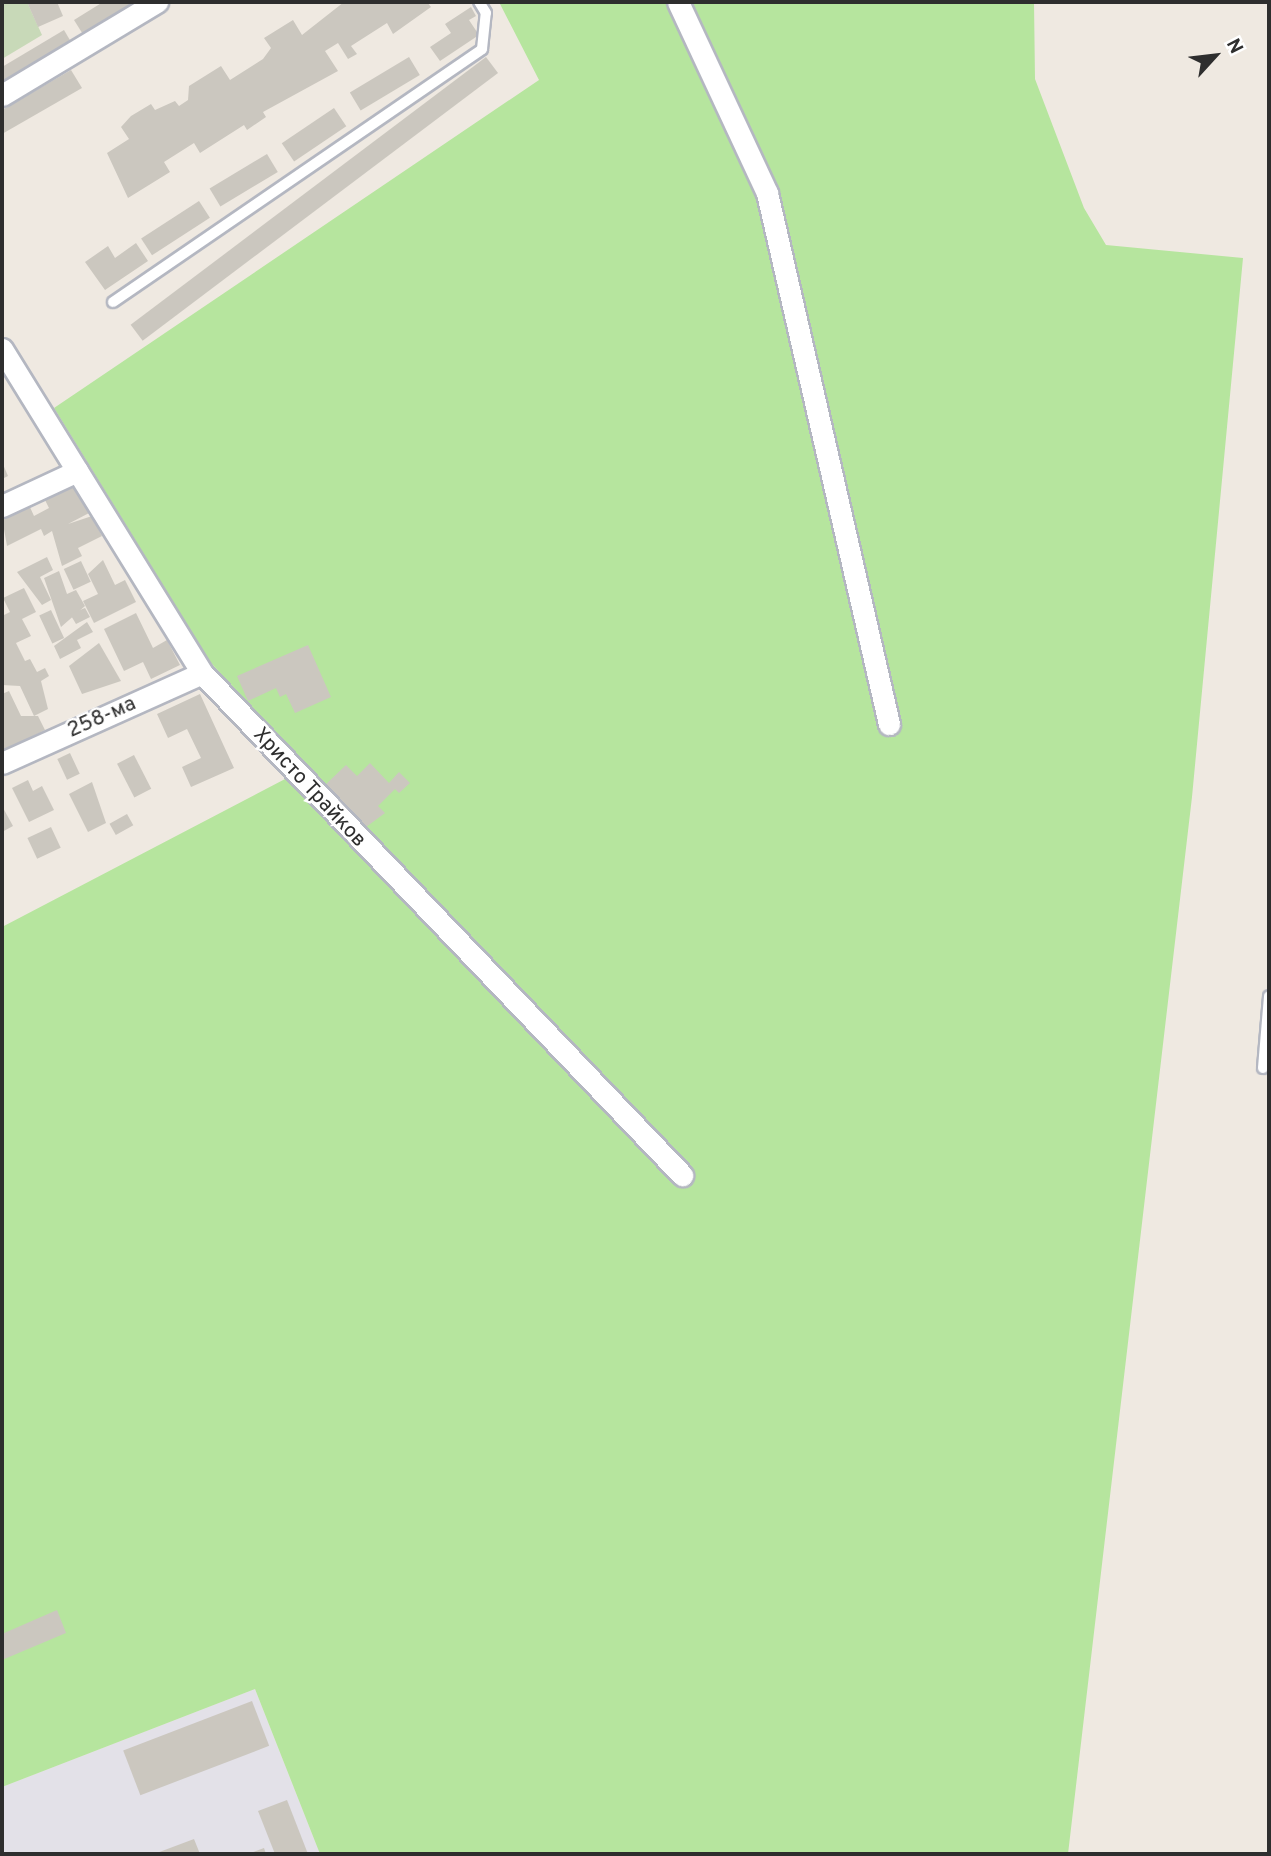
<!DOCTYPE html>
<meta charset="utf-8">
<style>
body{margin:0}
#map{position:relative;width:1271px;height:1856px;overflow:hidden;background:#efe9e1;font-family:Overpass,sans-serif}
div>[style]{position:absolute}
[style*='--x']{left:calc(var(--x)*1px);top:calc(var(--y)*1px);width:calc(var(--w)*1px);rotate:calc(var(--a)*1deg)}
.industrial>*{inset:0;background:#e3e1e8}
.green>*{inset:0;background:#b6e59e}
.cemetery>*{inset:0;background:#c8d9b8}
.building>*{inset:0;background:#cbc7bf;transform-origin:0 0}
.roads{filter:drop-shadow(2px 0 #b4b7c1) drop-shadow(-2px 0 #b4b7c1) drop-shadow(0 2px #b4b7c1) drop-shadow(0 -2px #b4b7c1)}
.service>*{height:10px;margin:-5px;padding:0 5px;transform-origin:5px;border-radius:5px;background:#fff}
.minor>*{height:21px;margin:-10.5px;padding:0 10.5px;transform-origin:10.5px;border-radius:10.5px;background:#fff}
span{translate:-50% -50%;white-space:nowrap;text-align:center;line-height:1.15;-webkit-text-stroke:5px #fff;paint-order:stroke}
.street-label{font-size:21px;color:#2e2e2e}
.frame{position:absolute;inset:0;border:4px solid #2e2e2e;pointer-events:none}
.north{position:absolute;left:1180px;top:21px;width:70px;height:70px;-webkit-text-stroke:5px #fff;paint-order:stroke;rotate:63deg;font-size:19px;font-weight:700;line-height:28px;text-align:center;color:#2e2e2e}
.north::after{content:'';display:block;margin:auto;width:24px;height:32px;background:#2e2e2e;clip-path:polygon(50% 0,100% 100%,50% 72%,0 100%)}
</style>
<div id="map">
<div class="industrial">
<div style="clip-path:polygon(255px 1689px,320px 1854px,2px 1854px,2px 1787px)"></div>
</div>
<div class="green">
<div style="clip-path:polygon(499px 2px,1034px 2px,1035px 79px,1084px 208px,1106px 245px,1243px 258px,1192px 797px,1068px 1854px,320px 1854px,255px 1689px,2px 1787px,2px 927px,308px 767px,210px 662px,54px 408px,539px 80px)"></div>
</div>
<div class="cemetery">
<div style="clip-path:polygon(2px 2px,27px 2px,42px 35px,2px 59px)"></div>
</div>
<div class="building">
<div style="clip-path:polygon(27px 2px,57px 2px,63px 16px,38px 27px)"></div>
<div style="clip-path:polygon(103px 2px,140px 2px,84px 36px,74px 20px)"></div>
<div style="clip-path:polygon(344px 2px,427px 2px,431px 7px,393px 34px,387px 23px,351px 46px,357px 54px,348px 59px,338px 43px,325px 51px,338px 71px,263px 112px,266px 117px,247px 130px,244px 125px,200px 153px,194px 143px,164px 162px,170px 172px,128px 198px,107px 153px,129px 139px,121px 127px,131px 116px,151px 104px,155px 110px,175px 101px,179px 106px,188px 100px,189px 86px,221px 66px,230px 80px,263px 59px,271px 48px,264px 38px,293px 20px,302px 35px)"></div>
<div style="clip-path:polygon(471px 7px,476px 16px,469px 20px,479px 35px,440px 61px,430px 47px,451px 33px,445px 24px)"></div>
<div style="clip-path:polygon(64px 30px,74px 47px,2px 90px,2px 67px)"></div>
<div style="left:409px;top:57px;width:21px;height:69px;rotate:59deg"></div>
<div style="left:486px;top:57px;width:20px;height:445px;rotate:53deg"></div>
<div style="clip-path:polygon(71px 70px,82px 88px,2px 134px,2px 110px)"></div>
<div style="left:334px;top:108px;width:22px;height:63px;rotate:56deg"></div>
<div style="left:267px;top:154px;width:21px;height:67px;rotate:59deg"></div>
<div style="left:199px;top:201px;width:20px;height:69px;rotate:57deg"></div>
<div style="clip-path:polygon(136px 243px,148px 261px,105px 290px,85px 262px,108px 246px,115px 258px)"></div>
<div style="clip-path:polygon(2px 462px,8px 476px,2px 479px)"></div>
<div style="clip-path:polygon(76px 482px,91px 512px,68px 524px,92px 516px,102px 536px,78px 548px,82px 556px,62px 566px,52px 531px,44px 536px,41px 529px,7px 546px,2px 518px,29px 505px,34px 516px,49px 508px,44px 498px)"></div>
<div style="clip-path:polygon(47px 557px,53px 570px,40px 577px,51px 600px,42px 605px,17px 572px)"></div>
<div style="clip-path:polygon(103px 560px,115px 585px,125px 580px,136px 602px,94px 623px,83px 601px,98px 594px,88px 574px)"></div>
<div style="left:81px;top:561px;width:23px;height:19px;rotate:65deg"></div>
<div style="clip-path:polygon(59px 571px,67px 594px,76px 590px,85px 606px,61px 627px,44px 578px)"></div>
<div style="clip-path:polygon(24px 588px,36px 612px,22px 619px,31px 636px,16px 643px,25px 661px,30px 659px,37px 672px,45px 668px,49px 676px,41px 681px,48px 709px,34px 716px,20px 686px,2px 685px,2px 616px,10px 612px,3px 598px)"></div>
<div style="clip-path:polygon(85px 608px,90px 617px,76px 624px,70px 614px)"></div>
<div style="left:51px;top:610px;width:31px;height:13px;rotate:65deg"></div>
<div style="clip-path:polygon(136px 613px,153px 648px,167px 640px,180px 665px,151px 679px,143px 662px,124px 671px,104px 629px)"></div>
<div style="clip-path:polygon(87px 622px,93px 632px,77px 640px,81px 648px,60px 659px,54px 646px)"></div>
<div style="clip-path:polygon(99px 643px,121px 681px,82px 694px,69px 666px)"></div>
<div style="clip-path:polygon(308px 645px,331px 697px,295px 713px,286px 694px,280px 697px,276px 688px,248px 701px,237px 676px)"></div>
<div style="clip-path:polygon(9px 691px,21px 716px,38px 716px,45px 730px,4px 751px,2px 694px)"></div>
<div style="clip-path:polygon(200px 694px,234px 768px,191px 787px,182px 767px,201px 758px,187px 729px,168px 738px,157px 714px)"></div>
<div style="left:70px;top:753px;width:23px;height:14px;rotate:65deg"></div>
<div style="left:134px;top:755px;width:38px;height:19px;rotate:63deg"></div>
<div style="clip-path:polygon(370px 763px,389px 783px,399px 772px,410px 783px,399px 793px,395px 789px,378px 806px,385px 813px,362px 830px,322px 788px,346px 765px,357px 776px)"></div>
<div style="clip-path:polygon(28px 780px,33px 791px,42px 786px,54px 810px,29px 822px,12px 788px)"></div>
<div style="clip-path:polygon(92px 782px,106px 823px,88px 832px,69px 794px)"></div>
<div style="clip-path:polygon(2px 806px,13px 826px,2px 832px)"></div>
<div style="left:127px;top:814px;width:13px;height:20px;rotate:61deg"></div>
<div style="left:51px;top:827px;width:23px;height:26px;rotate:65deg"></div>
<div style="clip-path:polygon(57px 1610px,66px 1633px,2px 1660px,2px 1634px)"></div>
<div style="left:252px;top:1701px;width:48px;height:138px;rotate:69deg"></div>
<div style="clip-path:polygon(287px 1800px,308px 1854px,275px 1854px,258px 1811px)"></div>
<div style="clip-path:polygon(194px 1839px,200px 1854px,154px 1854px)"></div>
<div style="clip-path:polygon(264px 1848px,266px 1854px,248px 1854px)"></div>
</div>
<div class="roads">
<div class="service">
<div style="--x:113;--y:302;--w:447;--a:-34.4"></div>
<div style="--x:482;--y:49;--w:36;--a:-84"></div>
<div style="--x:486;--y:13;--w:13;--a:-122"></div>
<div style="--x:1263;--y:1068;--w:72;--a:-85.2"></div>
</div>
<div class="minor">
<div style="--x:678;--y:2;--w:211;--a:65"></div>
<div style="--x:767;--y:193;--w:545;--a:77.06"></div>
<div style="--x:2;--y:95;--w:181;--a:-31"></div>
<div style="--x:2;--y:349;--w:381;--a:58.3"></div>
<div style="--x:202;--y:673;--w:695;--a:46.28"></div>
<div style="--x:2;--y:506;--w:83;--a:-25"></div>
<div style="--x:2;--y:763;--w:219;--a:-24.2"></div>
</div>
</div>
<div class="street-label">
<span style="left:102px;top:718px;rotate:-24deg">258-ма</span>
<span style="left:309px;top:788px;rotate:47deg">Христо Трайков</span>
</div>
<div class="frame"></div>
<div class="north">N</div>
</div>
